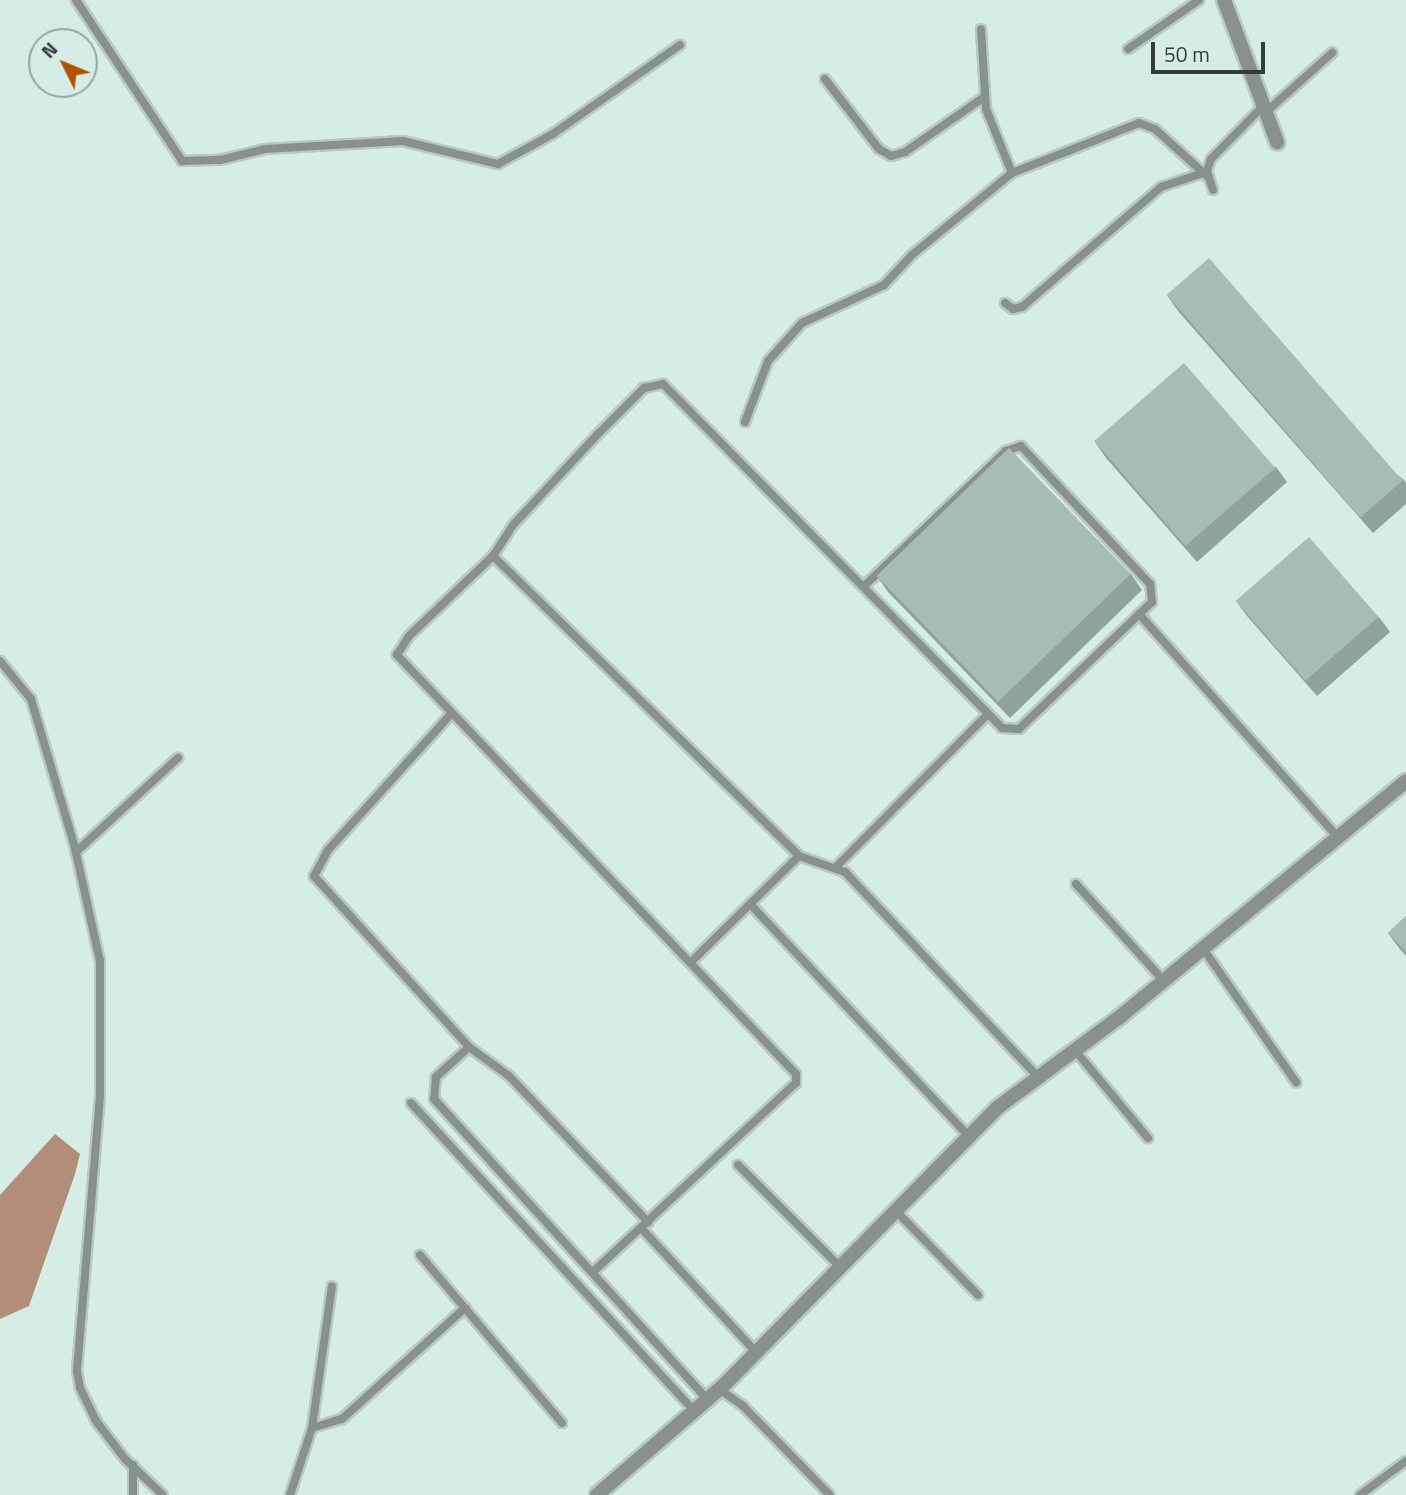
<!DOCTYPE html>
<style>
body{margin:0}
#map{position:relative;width:1406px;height:1495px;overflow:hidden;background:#d6ede6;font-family:"Titillium Web",sans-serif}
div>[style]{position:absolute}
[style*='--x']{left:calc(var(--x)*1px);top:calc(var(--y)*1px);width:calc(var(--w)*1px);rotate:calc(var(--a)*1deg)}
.water>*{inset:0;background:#b28e7a}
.roads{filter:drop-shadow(2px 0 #b6cac4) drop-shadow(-2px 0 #b6cac4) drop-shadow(0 2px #b6cac4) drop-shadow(0 -2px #b6cac4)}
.service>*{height:8px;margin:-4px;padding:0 4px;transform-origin:4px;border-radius:4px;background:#88918f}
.minor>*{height:14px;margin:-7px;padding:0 7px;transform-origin:7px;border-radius:7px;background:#88918f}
.tertiary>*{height:14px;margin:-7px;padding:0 7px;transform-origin:7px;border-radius:7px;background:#88918f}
.wall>*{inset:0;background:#8fa29c}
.building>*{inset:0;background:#a6bcb5;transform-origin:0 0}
span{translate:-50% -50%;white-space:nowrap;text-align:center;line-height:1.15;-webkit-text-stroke:5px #d6ede6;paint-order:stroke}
.north{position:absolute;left:28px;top:28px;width:70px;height:70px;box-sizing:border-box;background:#d6ede6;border:2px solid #95a7a2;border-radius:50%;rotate:313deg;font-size:19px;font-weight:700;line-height:28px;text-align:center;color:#343d3b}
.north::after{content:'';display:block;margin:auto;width:24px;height:32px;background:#b15200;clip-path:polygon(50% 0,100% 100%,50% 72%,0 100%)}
.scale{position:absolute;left:1151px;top:42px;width:114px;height:32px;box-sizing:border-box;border:4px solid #343d3b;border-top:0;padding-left:9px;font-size:21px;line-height:24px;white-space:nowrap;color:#343d3b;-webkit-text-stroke:5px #d6ede6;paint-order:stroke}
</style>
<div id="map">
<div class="water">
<div style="clip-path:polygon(55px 1134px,80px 1154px,75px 1174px,29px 1306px,0 1319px,0 1195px)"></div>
</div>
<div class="roads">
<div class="service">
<div style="--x:76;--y:0;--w:193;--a:56.6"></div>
<div style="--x:182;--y:161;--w:38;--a:-2"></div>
<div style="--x:220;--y:160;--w:46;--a:-13.7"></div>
<div style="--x:265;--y:149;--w:138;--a:-3.3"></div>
<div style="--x:403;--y:141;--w:98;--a:13.6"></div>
<div style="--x:498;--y:164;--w:63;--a:-28.6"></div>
<div style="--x:553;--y:134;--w:155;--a:-35"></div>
<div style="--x:1128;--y:49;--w:86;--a:-34.6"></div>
<div style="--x:825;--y:79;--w:88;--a:52.4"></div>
<div style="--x:879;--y:149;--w:14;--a:30"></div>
<div style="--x:891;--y:156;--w:15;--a:-16"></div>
<div style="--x:905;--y:152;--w:96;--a:-34.8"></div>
<div style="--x:1266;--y:112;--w:89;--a:-41.8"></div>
<div style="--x:1012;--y:173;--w:136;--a:-21.5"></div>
<div style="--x:1139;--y:123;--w:17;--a:21"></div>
<div style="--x:1155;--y:129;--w:73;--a:42.2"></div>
<div style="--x:1213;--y:190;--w:20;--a:-108"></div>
<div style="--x:1207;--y:171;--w:13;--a:-72"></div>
<div style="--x:1211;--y:159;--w:74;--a:-45.5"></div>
<div style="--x:1005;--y:303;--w:10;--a:37"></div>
<div style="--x:1013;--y:309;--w:9;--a:-13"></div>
<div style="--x:1022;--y:307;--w:184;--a:-40.8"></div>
<div style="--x:1161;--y:187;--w:44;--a:-18.4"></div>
<div style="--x:745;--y:422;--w:65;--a:-69.3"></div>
<div style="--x:768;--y:361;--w:51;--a:-48.2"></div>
<div style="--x:802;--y:323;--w:90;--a:-24.9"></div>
<div style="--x:884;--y:285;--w:41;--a:-47"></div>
<div style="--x:912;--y:255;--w:129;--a:-39.4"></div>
<div style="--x:1012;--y:173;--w:69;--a:-112.1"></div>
<div style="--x:986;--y:109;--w:80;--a:-93.6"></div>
<div style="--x:493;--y:556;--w:429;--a:44.4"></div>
<div style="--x:799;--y:856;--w:49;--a:19.2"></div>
<div style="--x:845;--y:872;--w:282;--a:46.7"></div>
<div style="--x:1139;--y:614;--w:297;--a:48.3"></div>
<div style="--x:0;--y:661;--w:49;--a:50.8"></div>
<div style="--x:31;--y:699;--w:151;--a:73.5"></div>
<div style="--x:74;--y:844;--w:120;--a:77.5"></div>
<div style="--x:100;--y:961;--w:135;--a:90"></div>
<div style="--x:100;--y:1096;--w:276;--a:94.8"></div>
<div style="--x:77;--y:1371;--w:17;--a:80"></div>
<div style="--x:80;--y:1388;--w:37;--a:64"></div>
<div style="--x:96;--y:1421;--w:48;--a:52.7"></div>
<div style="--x:125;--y:1459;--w:52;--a:43.5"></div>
<div style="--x:451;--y:714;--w:183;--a:132.1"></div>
<div style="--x:328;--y:850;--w:30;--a:118"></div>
<div style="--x:314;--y:876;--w:231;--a:47.8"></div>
<div style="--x:469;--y:1047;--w:49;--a:35.9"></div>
<div style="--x:509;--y:1076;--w:202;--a:46.4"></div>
<div style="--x:76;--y:852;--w:139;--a:-42.7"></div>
<div style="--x:835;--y:868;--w:217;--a:-45.2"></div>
<div style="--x:1076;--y:884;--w:130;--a:47.8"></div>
<div style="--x:750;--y:904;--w:319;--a:46.7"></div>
<div style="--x:1202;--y:947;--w:165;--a:55.2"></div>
<div style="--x:691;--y:962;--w:151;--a:-44.5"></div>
<div style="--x:469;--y:1047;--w:45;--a:137.7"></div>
<div style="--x:436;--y:1077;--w:22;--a:95"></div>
<div style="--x:434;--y:1099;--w:406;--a:47.7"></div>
<div style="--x:1074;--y:1049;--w:116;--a:50.3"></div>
<div style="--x:411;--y:1103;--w:418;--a:47.4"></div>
<div style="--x:738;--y:1165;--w:143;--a:45"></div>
<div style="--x:895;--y:1210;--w:119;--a:45.7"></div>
<div style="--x:642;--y:1229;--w:168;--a:47.2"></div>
<div style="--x:420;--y:1255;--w:220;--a:49.8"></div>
<div style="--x:593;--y:1272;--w:277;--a:-43"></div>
<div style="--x:796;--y:1083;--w:9;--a:-90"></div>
<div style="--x:796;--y:1074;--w:579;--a:-133.6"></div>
<div style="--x:397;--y:655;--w:22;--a:-58"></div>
<div style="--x:409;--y:636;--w:116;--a:-43.6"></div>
<div style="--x:493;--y:556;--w:38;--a:-57"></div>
<div style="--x:514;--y:524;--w:125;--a:-47"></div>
<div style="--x:599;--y:433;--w:64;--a:-45"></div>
<div style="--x:644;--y:388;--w:19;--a:-12"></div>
<div style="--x:663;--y:384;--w:483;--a:45.4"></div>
<div style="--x:1002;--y:728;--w:17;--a:3"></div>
<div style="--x:1019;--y:729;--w:184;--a:-43.7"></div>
<div style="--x:1152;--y:602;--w:18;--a:-96"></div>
<div style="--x:1150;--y:584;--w:189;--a:-133.1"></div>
<div style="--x:1021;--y:446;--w:16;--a:162"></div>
<div style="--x:1006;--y:451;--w:196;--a:136.4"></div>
<div style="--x:719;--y:1389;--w:29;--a:35"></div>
<div style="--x:743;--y:1406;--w:124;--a:45.7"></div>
<div style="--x:312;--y:1428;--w:31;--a:-17"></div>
<div style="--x:342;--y:1419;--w:166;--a:-42.1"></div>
<div style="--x:133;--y:1465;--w:30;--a:90"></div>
<div style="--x:290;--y:1495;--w:71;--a:-71.8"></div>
<div style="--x:312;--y:1428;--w:143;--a:-82"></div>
<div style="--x:1360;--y:1495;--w:57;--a:-36.5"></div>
</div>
<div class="minor">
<div style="--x:1224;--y:0;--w:152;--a:69.5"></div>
</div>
<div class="tertiary">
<div style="--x:597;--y:1495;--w:169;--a:-40.9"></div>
<div style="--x:725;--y:1384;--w:388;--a:-45.4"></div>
<div style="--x:997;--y:1108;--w:154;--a:-36.6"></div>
<div style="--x:1121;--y:1016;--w:369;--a:-39.5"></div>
</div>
</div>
<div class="wall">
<div style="clip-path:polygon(1167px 295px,1404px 480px,1406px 483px,1406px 504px,1373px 533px,1178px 311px)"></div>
<div style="clip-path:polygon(1095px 442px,1276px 467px,1287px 482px,1197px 562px,1106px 458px)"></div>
<div style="clip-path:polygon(1131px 574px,1142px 590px,1010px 718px,888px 592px,877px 576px)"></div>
<div style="clip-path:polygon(1236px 601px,1379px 617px,1390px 632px,1317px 696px,1247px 616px)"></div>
<div style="clip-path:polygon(1406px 916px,1406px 956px,1399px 948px,1388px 933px)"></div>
</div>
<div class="building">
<div style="left:1209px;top:258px;width:295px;height:56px;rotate:49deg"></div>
<div style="left:1184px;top:363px;width:139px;height:119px;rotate:49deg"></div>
<div style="left:1009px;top:448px;width:175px;height:184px;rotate:46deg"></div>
<div style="left:1309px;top:537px;width:106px;height:97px;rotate:49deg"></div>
<div style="clip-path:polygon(1406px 916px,1406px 952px,1388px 933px)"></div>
</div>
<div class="north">N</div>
<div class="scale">50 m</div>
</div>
